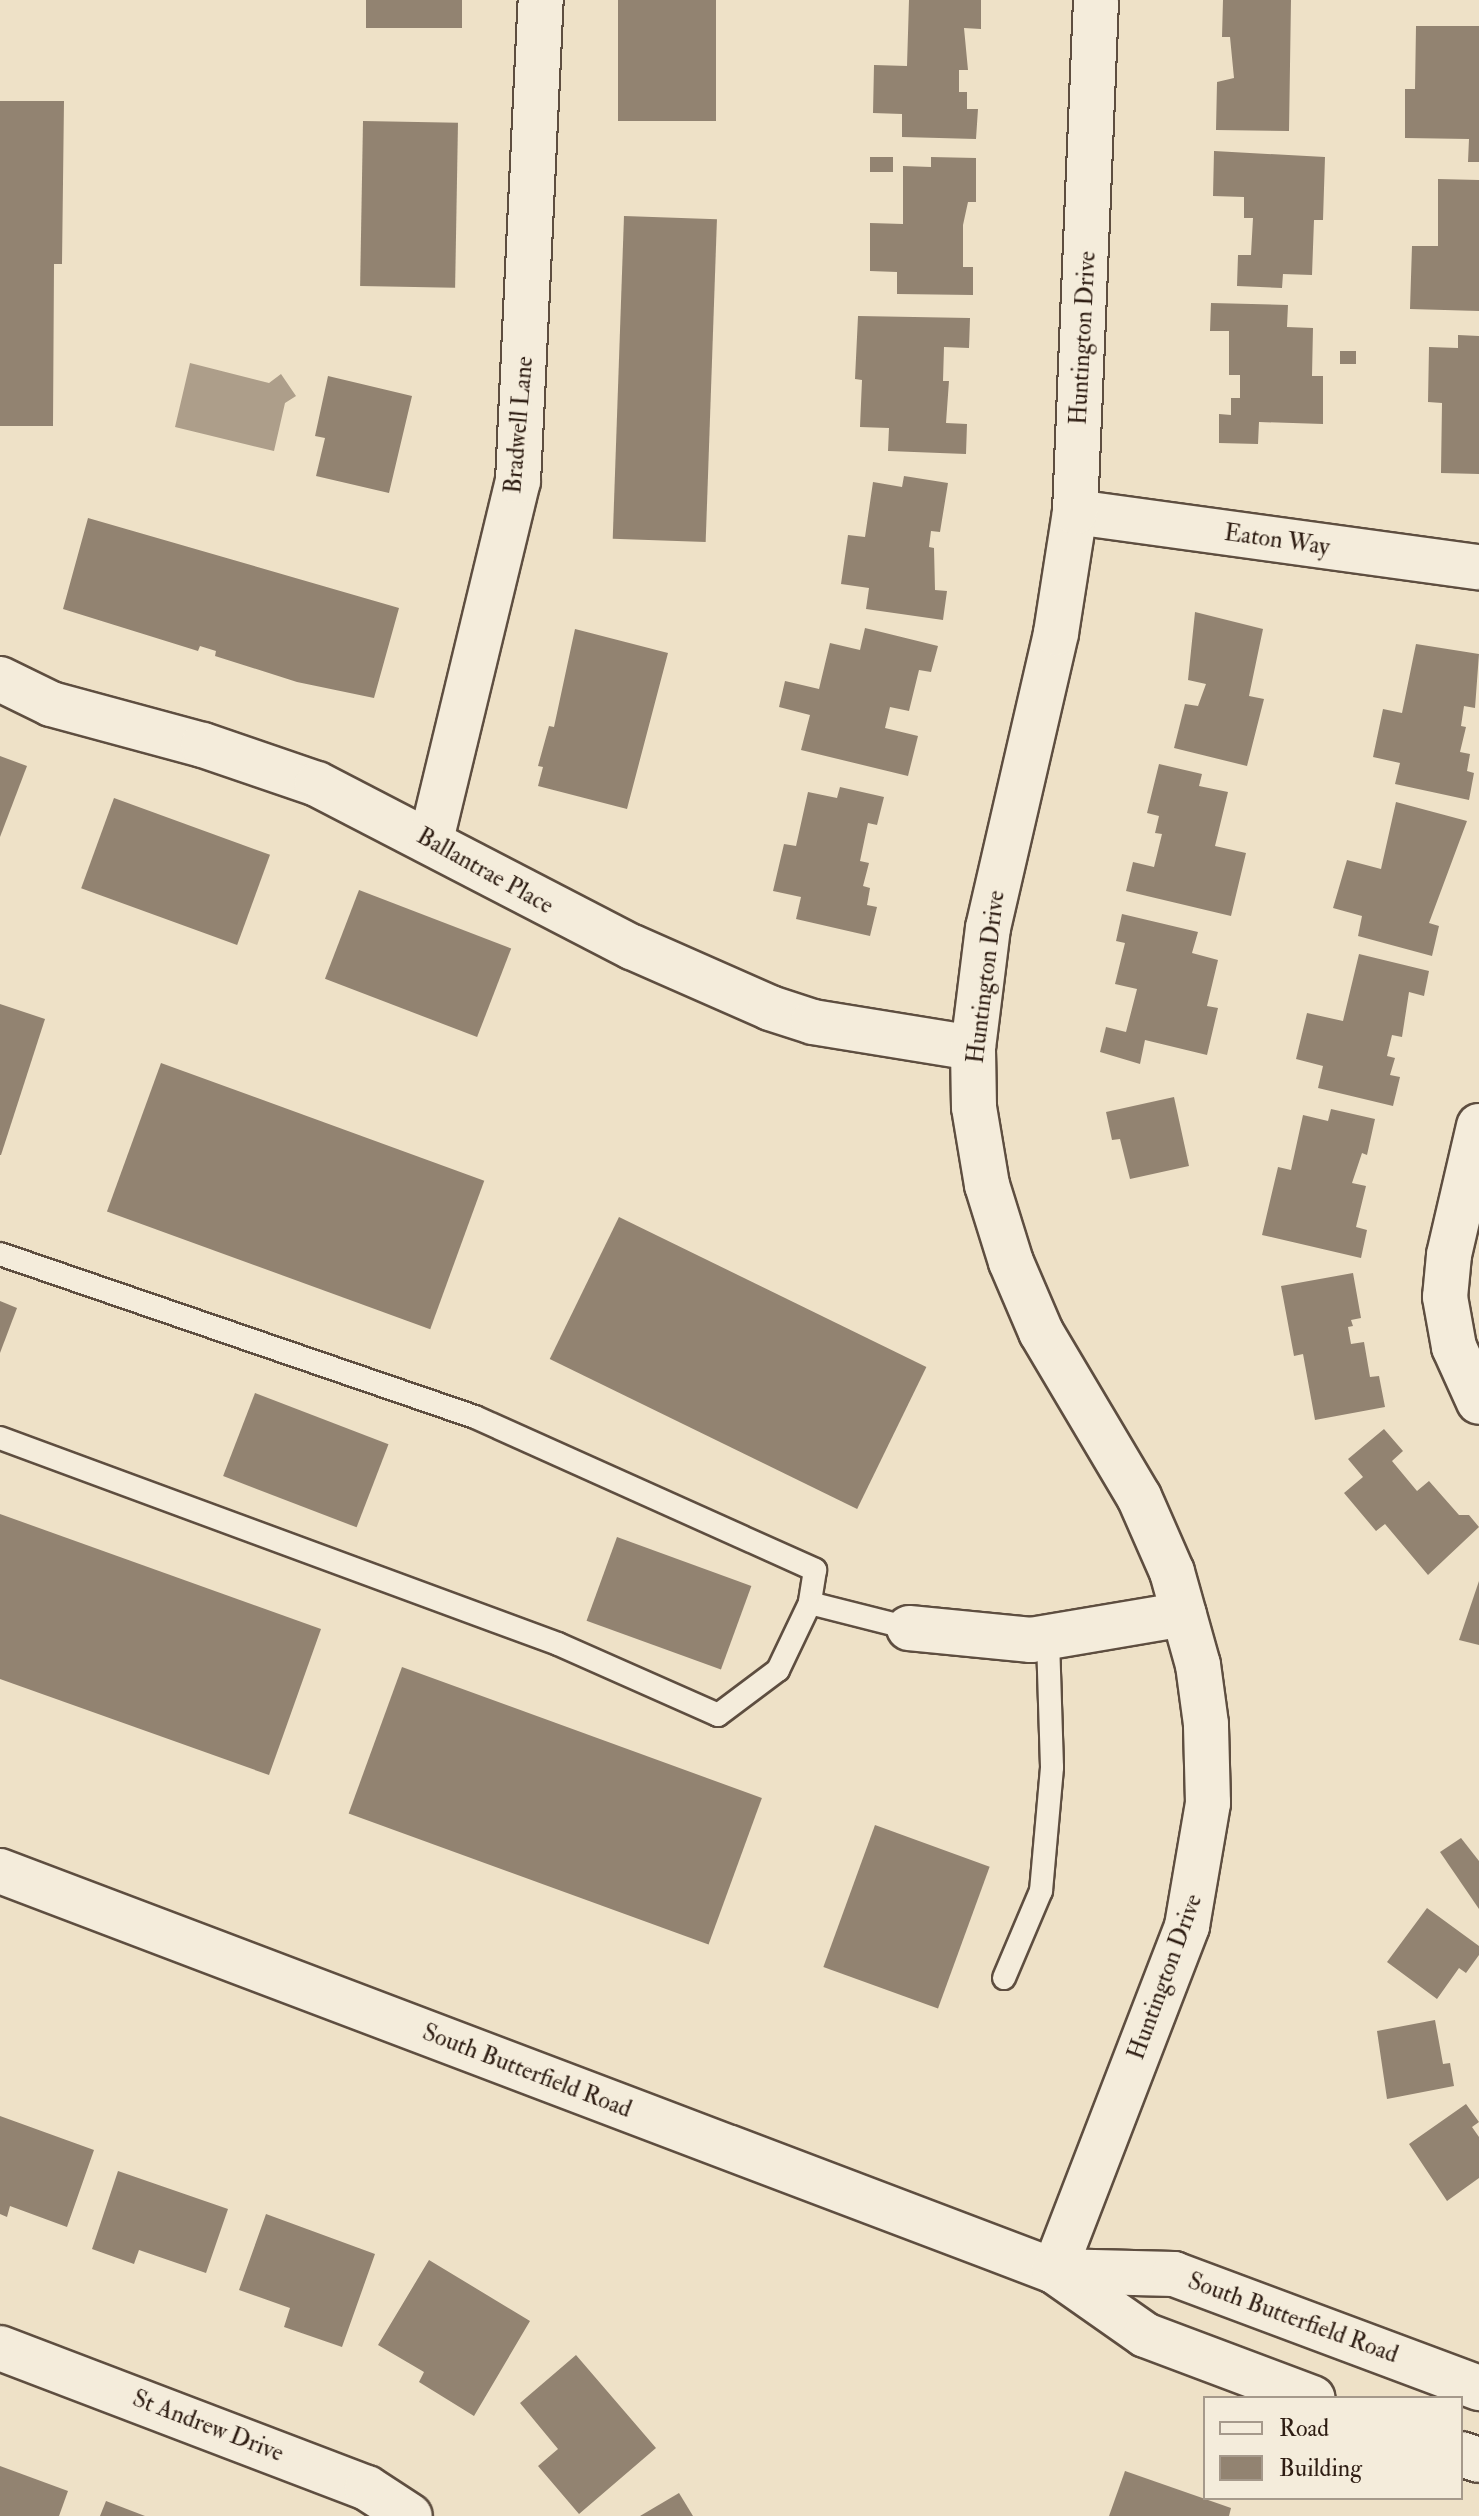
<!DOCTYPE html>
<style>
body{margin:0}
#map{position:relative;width:1479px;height:2516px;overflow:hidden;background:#eee1c7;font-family:"IM FELL Double Pica",serif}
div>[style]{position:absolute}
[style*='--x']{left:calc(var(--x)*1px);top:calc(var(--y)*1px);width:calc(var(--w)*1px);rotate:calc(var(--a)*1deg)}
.water>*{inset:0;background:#ad9e8a}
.building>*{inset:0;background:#928371;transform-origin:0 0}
.roads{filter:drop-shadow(2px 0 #5e4e40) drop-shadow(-2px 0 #5e4e40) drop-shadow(0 2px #5e4e40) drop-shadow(0 -2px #5e4e40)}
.service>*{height:22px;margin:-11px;padding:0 11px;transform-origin:11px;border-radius:11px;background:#f4ecdb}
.minor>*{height:44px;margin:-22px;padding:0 22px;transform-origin:22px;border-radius:22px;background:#f4ecdb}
.secondary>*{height:44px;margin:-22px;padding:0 22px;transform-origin:22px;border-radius:22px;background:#f4ecdb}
span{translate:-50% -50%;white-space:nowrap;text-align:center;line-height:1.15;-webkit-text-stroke:6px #f4ecdb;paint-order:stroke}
.street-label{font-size:24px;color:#2e1d13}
.legend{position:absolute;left:1203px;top:2396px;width:260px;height:104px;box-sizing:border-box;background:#f4ecdb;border:2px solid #a5998b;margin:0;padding:10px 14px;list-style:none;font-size:24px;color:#2e1d13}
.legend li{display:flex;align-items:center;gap:16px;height:40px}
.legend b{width:40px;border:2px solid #a5998b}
</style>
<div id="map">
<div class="water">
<div style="clip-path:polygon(190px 363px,269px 383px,281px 374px,296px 396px,285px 403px,274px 451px,175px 427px)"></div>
</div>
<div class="building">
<div style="left:366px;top:0;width:96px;height:28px"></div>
<div style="left:618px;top:0;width:98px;height:121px"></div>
<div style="clip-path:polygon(909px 0,981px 0,981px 29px,964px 28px,968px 70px,959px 70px,959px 92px,967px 92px,967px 109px,978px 109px,976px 139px,902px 137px,902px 114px,873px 113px,874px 65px,907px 66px)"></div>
<div style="clip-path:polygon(1223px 0,1291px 0,1289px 131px,1216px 130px,1217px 82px,1234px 78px,1230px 37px,1222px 37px)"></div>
<div style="clip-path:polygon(1416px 26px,1479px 26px,1479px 162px,1468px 162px,1469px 139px,1405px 138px,1405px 89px,1415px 89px)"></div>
<div style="clip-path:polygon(0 101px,64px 101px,62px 264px,54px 264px,53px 426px,0 426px)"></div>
<div style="left:363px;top:121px;width:95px;height:165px;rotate:1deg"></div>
<div style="clip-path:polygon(1214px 151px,1325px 157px,1323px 220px,1314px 220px,1312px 275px,1283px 274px,1282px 288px,1237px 286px,1238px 255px,1251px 255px,1253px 218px,1244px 218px,1244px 197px,1213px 196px)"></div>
<div style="left:870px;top:157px;width:23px;height:15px"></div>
<div style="clip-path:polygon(931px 157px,976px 158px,976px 202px,968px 202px,963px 225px,963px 267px,973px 267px,973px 295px,897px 294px,897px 272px,870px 271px,870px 223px,903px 224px,903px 166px,931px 167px)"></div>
<div style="clip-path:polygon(1438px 179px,1479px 180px,1479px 311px,1410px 309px,1412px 246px,1438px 246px)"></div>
<div style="left:624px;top:216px;width:93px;height:323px;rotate:2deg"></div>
<div style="clip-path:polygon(1211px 303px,1288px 305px,1287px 327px,1313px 328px,1312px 376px,1323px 376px,1323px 424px,1259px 422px,1258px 444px,1219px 443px,1219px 414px,1231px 415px,1231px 398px,1240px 398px,1240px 375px,1229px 375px,1229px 331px,1210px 331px)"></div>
<div style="clip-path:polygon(858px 316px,970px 318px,969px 348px,944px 347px,943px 381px,949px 381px,946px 423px,967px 424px,966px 454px,888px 451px,889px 428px,860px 427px,862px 380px,855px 379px)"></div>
<div style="clip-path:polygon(1458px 335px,1479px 336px,1479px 474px,1441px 473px,1442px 403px,1428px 402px,1429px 347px,1458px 348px)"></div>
<div style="left:1340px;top:351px;width:16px;height:13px"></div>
<div style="clip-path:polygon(328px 376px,412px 396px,389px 493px,316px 476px,325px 438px,315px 436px)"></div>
<div style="clip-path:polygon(904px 476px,948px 483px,940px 532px,931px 531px,929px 547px,934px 548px,935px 590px,947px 591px,943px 620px,866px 609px,869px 588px,841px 584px,848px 535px,865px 537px,873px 482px,902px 487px)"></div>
<div style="clip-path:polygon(88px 518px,399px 608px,374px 698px,297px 682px,215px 656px,216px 651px,200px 646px,198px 651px,63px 609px)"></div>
<div style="clip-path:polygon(1195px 612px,1263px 629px,1249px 696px,1264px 699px,1247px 766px,1174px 748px,1185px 704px,1198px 706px,1206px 684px,1188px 680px)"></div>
<div style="clip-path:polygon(865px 628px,938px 646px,931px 672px,919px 670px,909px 711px,890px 707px,885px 728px,918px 736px,908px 776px,801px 750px,810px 715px,779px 707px,785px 681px,819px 689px,830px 643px,860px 650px)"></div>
<div style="clip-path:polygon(575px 629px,668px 653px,627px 809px,538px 786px,543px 767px,538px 766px,549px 726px,554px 727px)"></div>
<div style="clip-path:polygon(1416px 644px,1479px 654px,1475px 708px,1464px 706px,1461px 726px,1466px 727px,1460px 752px,1470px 754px,1467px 771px,1474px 773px,1469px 800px,1395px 784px,1400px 763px,1373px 757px,1383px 709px,1402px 713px)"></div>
<div style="clip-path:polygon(0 756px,27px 766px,0 837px)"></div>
<div style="clip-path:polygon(1159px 764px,1202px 774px,1199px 786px,1228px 792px,1215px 846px,1246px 853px,1231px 916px,1126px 891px,1133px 862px,1154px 867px,1162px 834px,1155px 833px,1159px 816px,1147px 813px)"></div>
<div style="clip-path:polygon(840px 787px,884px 797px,877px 825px,868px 823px,860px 861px,869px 863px,863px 886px,870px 888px,867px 905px,877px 907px,870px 936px,796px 919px,801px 897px,773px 891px,784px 844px,796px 846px,808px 792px,837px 798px)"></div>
<div style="left:114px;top:798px;width:166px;height:96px;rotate:20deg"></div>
<div style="clip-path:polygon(1396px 802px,1467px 821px,1429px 923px,1439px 926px,1432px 956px,1358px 936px,1362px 916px,1333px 908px,1347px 860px,1381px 869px)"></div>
<div style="left:359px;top:890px;width:163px;height:95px;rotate:21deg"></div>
<div style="clip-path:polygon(1122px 914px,1198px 932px,1192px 953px,1218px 960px,1207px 1006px,1218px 1008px,1207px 1055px,1145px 1040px,1140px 1064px,1100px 1052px,1106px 1027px,1126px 1032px,1137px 989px,1115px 984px,1125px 943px,1116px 941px)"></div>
<div style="clip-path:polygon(1359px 954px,1429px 971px,1424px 996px,1409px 992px,1402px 1037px,1392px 1035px,1387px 1056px,1395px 1058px,1390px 1075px,1400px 1077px,1393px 1106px,1318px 1088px,1323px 1066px,1296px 1059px,1307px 1013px,1343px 1021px)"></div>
<div style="clip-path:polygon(0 1004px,45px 1019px,1px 1155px,0 1155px)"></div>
<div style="left:161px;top:1063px;width:344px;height:158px;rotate:20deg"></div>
<div style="clip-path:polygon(1174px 1097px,1189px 1166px,1130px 1179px,1120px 1139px,1112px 1140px,1106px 1112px)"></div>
<div style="clip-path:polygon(1331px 1109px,1375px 1119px,1367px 1155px,1362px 1153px,1352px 1183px,1366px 1186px,1356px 1227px,1367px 1230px,1361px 1258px,1262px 1235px,1278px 1167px,1291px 1170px,1303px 1115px,1328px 1121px)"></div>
<div style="left:619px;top:1217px;width:342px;height:158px;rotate:26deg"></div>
<div style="clip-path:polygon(1353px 1273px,1361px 1318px,1351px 1320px,1353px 1326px,1348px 1327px,1351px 1344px,1364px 1342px,1370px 1377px,1379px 1376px,1385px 1407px,1315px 1420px,1303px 1354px,1294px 1356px,1281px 1286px)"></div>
<div style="clip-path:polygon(0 1301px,17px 1308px,0 1353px)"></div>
<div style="left:255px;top:1393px;width:143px;height:89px;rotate:21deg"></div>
<div style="clip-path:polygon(1384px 1429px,1403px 1451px,1392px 1461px,1417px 1491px,1429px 1481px,1459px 1515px,1469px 1515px,1479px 1527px,1428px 1575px,1385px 1524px,1376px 1531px,1344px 1493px,1363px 1477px,1348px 1459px)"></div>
<div style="clip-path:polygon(0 1514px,321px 1629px,269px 1775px,0 1679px)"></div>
<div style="left:617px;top:1537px;width:143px;height:89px;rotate:20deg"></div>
<div style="clip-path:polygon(1479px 1581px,1479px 1645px,1459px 1640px)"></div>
<div style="left:402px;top:1667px;width:383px;height:156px;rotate:20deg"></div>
<div style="left:875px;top:1825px;width:122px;height:151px;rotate:20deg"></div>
<div style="clip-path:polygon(1461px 1838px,1479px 1861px,1479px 1909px,1440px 1852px)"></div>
<div style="clip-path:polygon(1427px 1908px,1479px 1946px,1479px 1955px,1466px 1973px,1459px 1968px,1437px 1999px,1387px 1962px)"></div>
<div style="clip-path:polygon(1435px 2020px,1443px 2064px,1450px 2063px,1454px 2086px,1387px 2099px,1377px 2031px)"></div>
<div style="clip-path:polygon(1466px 2104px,1479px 2122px,1472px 2127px,1479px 2137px,1479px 2178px,1447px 2201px,1409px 2144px)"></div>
<div style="clip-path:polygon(0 2116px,94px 2150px,67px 2227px,10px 2206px,7px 2217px,0 2214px)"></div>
<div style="clip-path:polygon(118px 2171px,228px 2209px,206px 2273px,139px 2250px,134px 2264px,92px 2249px)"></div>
<div style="clip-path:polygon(266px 2214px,375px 2254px,342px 2347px,284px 2327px,290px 2308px,239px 2290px)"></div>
<div style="clip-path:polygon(429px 2260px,530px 2321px,474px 2416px,419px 2382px,424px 2372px,378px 2345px)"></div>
<div style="clip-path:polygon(576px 2355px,656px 2448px,579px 2514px,538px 2466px,558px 2449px,520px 2403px)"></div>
<div style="clip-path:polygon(0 2466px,68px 2491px,59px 2516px,0 2516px)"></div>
<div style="clip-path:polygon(1125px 2471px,1231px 2508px,1229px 2516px,1109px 2516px)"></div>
<div style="clip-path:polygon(679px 2493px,693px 2516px,640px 2516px)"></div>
<div style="clip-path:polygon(106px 2501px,145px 2516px,100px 2516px)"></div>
</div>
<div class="roads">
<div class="service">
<div style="--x:0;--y:1254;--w:502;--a:18.94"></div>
<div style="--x:475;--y:1417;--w:373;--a:24.2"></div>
<div style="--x:815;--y:1570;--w:33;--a:99"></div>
<div style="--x:810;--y:1603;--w:102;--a:14.2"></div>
<div style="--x:0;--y:1438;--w:595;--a:20.26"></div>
<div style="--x:558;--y:1644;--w:175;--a:23.9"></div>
<div style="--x:718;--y:1715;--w:75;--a:-36.9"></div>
<div style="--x:778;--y:1670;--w:74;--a:-64.5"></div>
<div style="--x:1004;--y:1978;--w:95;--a:-67"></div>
<div style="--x:1041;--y:1891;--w:124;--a:-84.9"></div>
<div style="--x:1052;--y:1767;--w:130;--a:-91.8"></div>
</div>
<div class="minor">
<div style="--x:1075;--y:512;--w:408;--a:7.8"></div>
<div style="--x:0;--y:679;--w:57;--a:26.1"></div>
<div style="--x:51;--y:704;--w:157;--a:15.1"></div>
<div style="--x:203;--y:745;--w:120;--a:18.9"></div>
<div style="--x:317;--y:784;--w:355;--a:27.4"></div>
<div style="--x:632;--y:947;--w:151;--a:23.8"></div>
<div style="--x:770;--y:1008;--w:45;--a:18"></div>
<div style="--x:813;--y:1022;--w:162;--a:9.2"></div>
<div style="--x:431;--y:840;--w:369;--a:-76.4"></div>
<div style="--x:518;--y:481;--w:482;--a:-87.3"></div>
<div style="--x:1479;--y:1126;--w:132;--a:103.1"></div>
<div style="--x:1449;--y:1255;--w:42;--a:95.4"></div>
<div style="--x:1445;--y:1297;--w:51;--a:79.8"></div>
<div style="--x:1454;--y:1347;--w:60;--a:65.6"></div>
<div style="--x:909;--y:1628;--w:123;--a:5.6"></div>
<div style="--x:1031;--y:1640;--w:155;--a:-9.6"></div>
<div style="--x:1054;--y:2271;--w:370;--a:-68.9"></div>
<div style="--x:1187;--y:1926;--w:125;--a:-80.3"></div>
<div style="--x:1208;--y:1803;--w:79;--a:-91.5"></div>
<div style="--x:1206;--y:1724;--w:60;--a:-97.7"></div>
<div style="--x:1198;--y:1665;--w:97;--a:-105.6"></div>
<div style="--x:1172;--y:1572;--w:82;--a:-113.7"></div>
<div style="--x:1139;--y:1497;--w:192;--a:-120.7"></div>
<div style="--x:1041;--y:1332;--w:76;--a:-113.2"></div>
<div style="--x:1011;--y:1262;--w:81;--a:-107.3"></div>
<div style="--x:987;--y:1185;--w:79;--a:-99.5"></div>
<div style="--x:974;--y:1107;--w:59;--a:-91"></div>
<div style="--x:973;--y:1048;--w:121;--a:-82.9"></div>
<div style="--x:988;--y:928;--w:303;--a:-77"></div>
<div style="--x:1056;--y:633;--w:122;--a:-81.1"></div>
<div style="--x:1075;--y:512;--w:512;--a:-87.65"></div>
<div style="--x:0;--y:2348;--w:393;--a:20.9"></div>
<div style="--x:367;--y:2488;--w:51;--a:33.1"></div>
</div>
<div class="secondary">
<div style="--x:0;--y:1871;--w:1127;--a:20.78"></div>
<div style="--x:1054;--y:2271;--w:111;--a:35.1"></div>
<div style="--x:1145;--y:2335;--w:179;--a:20.6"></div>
<div style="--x:1054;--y:2271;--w:120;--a:1.4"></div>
<div style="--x:1174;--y:2274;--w:326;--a:20.5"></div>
<div style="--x:1461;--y:2454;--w:19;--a:18"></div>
</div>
</div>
<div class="street-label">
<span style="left:1083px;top:338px;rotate:-87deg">Huntington Drive</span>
<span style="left:519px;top:425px;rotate:-85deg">Bradwell Lane</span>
<span style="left:1277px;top:540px;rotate:8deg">Eaton Way</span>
<span style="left:485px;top:871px;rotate:29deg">Ballantrae Place</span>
<span style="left:986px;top:977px;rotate:-83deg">Huntington Drive</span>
<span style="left:1165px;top:1977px;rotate:-70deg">Huntington Drive</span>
<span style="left:527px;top:2071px;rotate:21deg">South Butterfield Road</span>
<span style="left:1293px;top:2318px;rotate:20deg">South Butterfield Road</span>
<span style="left:208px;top:2426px;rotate:21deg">St Andrew Drive</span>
</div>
<ul class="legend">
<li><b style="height:10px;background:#f4ecdb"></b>Road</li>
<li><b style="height:22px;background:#928371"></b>Building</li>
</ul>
</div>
